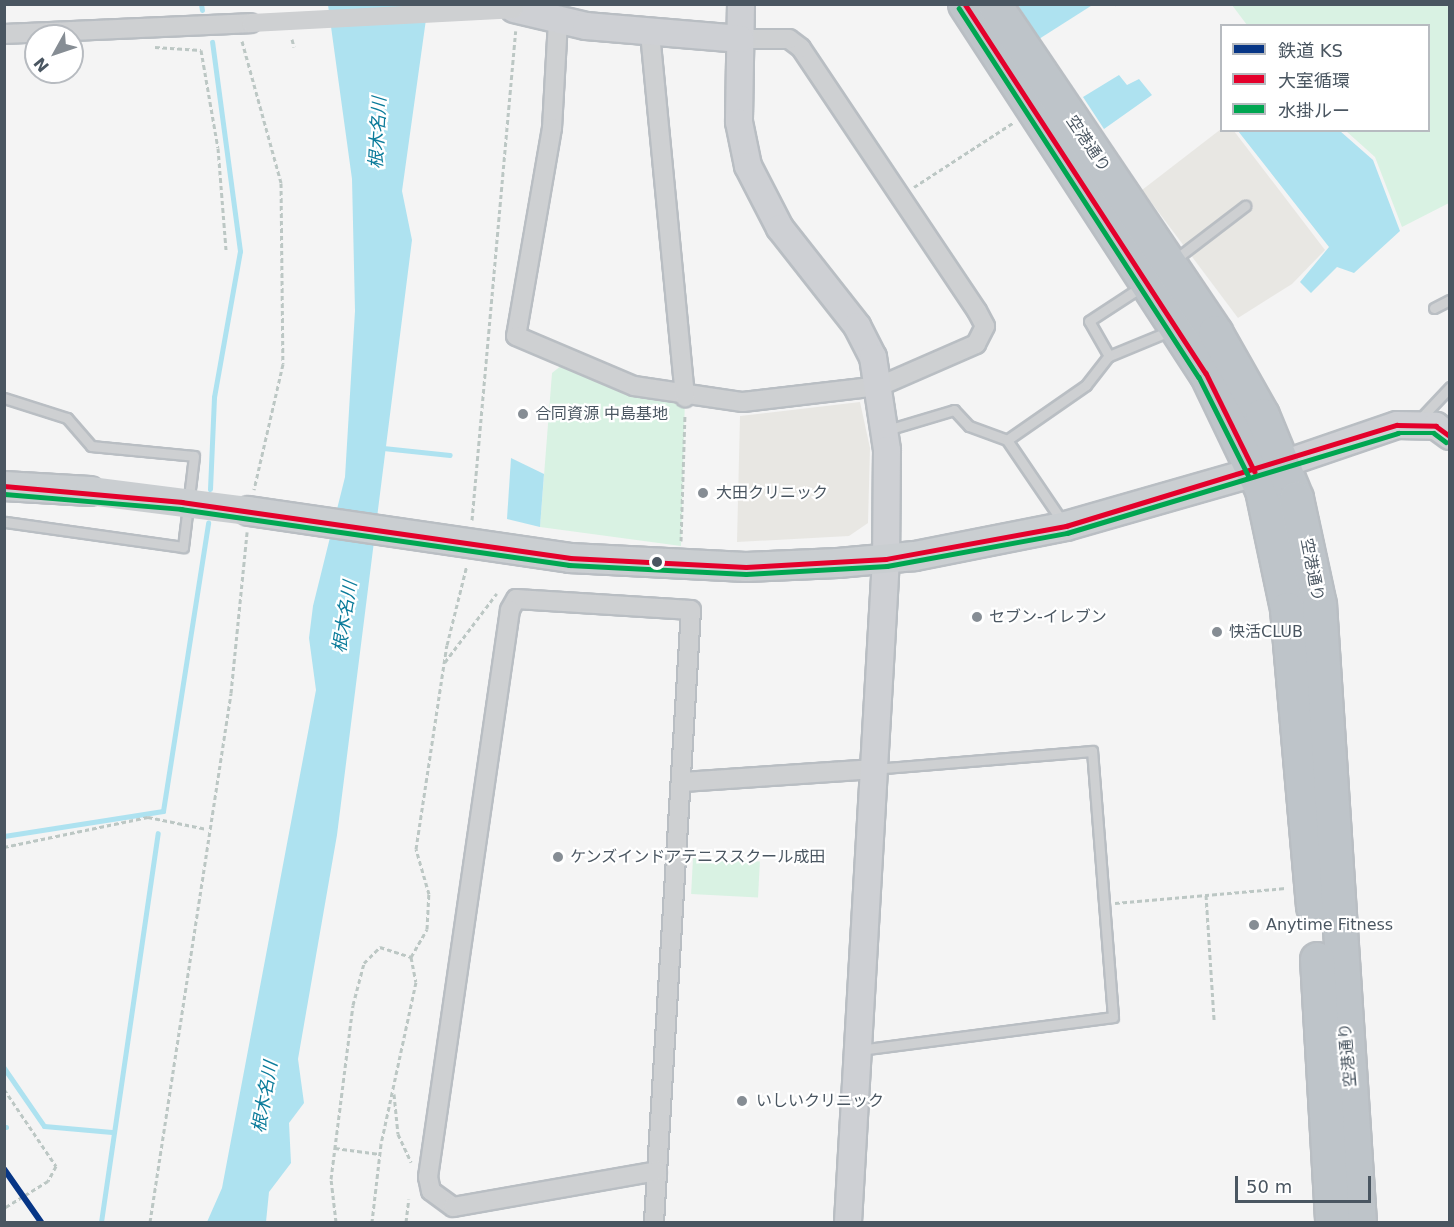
<!DOCTYPE html>
<meta charset="utf-8">
<style>
body{margin:0}
#map{position:relative;width:1454px;height:1227px;overflow:hidden;background:#f4f4f4;font-family:"DejaVu Sans","Noto Sans JP",sans-serif}
div>[style]{position:absolute}
[style*='--x']{left:calc(var(--x)*1px);top:calc(var(--y)*1px);width:calc(var(--w)*1px);rotate:calc(var(--a)*1deg)}
.commercial>*{inset:0;background:#e8e7e3}
.green>*{inset:0;background:#d9f2e3;transform-origin:0 0}
.water>*{inset:0;background:#aee2f0}
.stream>*{height:5px;margin:-2.5px;padding:0 2.5px;transform-origin:2.5px;border-radius:2.5px;background:#aee2f0}
.path>*{height:3px;margin-top:-1.5px;transform-origin:0;background:repeating-linear-gradient(90deg,#bcc7c4 0 4.5px,transparent 0 7.5px)}
.roads{filter:drop-shadow(2px 0 #b9bec3) drop-shadow(-2px 0 #b9bec3) drop-shadow(0 2px #b9bec3) drop-shadow(0 -2px #b9bec3)}
.lane>*{height:9px;margin:-4.5px;padding:0 4.5px;transform-origin:4.5px;border-radius:4.5px;background:#ced0d2}
.street>*{height:18px;margin:-9px;padding:0 9px;transform-origin:9px;border-radius:9px;background:#ced0d2}
.secondary>*{height:26px;margin:-13px;padding:0 13px;transform-origin:13px;border-radius:13px;background:#ced0d4}
.primary>*{height:28px;margin:-14px;padding:0 14px;transform-origin:14px;border-radius:14px;background:#caced1}
.highway>*{height:33px;margin:-16.5px;padding:0 16.5px;transform-origin:16.5px;border-radius:16.5px;background:#bec4c9}
.street-bridge>*{height:18px;margin:-9px;padding:0 9px;transform-origin:9px;border-radius:9px;background:#ced0d2}
.primary-bridge>*{height:28px;margin:-14px;padding:0 14px;transform-origin:14px;border-radius:14px;background:#caced1}
.bus-1>*{height:4.5px;margin:-2.25px;padding:0 2.25px;transform-origin:2.25px;border-radius:2.25px;background:#e4002b}
.bus-2>*{height:4.5px;margin:-2.25px;padding:0 2.25px;transform-origin:2.25px;border-radius:2.25px;background:#00a651}
.rail-1>*{height:6px;margin:-3px;padding:0 3px;transform-origin:3px;border-radius:3px;background:#073686}
.dots>*{width:16px;height:16px;translate:-50% -50%;box-sizing:border-box;border:3px solid #fff;border-radius:50%}
span{translate:-50% -50%;white-space:nowrap;text-align:center;line-height:1.15;-webkit-text-stroke:4.5px #fff;paint-order:stroke}
.street-label{font-size:16px;color:#4a5661}
.poi-label{font-size:16px;color:#4a5661}
.left{translate:0 -50%;text-align:left}
.water-label{font-size:18px;color:#0c7c9b;font-style:italic}
.frame{position:absolute;inset:0;border:6px solid #4a5661;pointer-events:none}
.legend{position:absolute;left:1220px;top:24px;width:210px;height:108px;box-sizing:border-box;background:#fff;border:2px solid #b7bbc0;margin:0;padding:8px 10px;list-style:none;font-size:18px;color:#4a5661}
.legend li{display:flex;align-items:center;gap:12px;height:30px}
.legend b{width:30px;border:2px solid #b7bbc0}
.north{position:absolute;left:24px;top:24px;width:60px;height:60px;box-sizing:border-box;background:#fff;border:2px solid #b7bbc0;border-radius:50%;rotate:230deg;font-size:16px;font-weight:700;line-height:24px;text-align:center;color:#4a5661}
.north::after{content:'';display:block;margin:auto;width:21px;height:27px;background:#868d94;clip-path:polygon(50% 0,100% 100%,50% 72%,0 100%)}
.scale{position:absolute;left:1235px;top:1176px;width:136px;height:27px;box-sizing:border-box;border:3px solid #4a5661;border-top:0;padding-left:8px;font-size:18px;line-height:21px;white-space:nowrap;color:#4a5661;-webkit-text-stroke:4px #fff;paint-order:stroke}
</style>
<div id="map">
<div class="commercial">
<div style="clip-path:polygon(1221px 129px,1234px 131px,1325px 250px,1292px 284px,1238px 318px,1142px 190px)"></div>
<div style="clip-path:polygon(860px 402px,870px 448px,868px 523px,849px 536px,737px 542px,740px 416px)"></div>
</div>
<div class="green">
<div style="clip-path:polygon(1232px 5px,1449px 5px,1449px 203px,1402px 227px,1375px 157px,1346px 131px,1428px 130px,1428px 26px,1247px 25px)"></div>
<div style="clip-path:polygon(566px 362px,685px 397px,681px 546px,540px 527px,552px 373px)"></div>
<div style="left:693px;top:858px;width:67px;height:36px;rotate:3deg"></div>
</div>
<div class="water">
<div style="clip-path:polygon(1094px 4px,1039px 39px,1018px 5px,1018px 4px)"></div>
<div style="clip-path:polygon(328px 5px,428px 5px,402px 191px,412px 240px,337px 835px,298px 1059px,304px 1103px,289px 1123px,291px 1163px,269px 1192px,266px 1222px,207px 1222px,222px 1188px,316px 690px,309px 638px,313px 606px,345px 477px,355px 311px,352px 179px)"></div>
<div style="clip-path:polygon(1119px 75px,1127px 85px,1139px 79px,1152px 95px,1104px 129px,1083px 97px)"></div>
<div style="clip-path:polygon(1238px 131px,1340px 131px,1373px 160px,1400px 231px,1354px 273px,1337px 267px,1311px 293px,1300px 282px,1329px 247px)"></div>
<div style="clip-path:polygon(511px 458px,544px 474px,540px 527px,507px 519px)"></div>
</div>
<div class="stream">
<div style="--x:201;--y:4;--w:6;--a:81"></div>
<div style="--x:383;--y:448;--w:67;--a:6"></div>
<div style="--x:210;--y:489;--w:92;--a:-87.5"></div>
<div style="--x:214;--y:397;--w:148;--a:-79.9"></div>
<div style="--x:240;--y:251;--w:211;--a:-97.6"></div>
<div style="--x:4;--y:836;--w:161;--a:-8.9"></div>
<div style="--x:163;--y:811;--w:292;--a:-81.1"></div>
<div style="--x:4;--y:1068;--w:70;--a:55.4"></div>
<div style="--x:44;--y:1126;--w:68;--a:5"></div>
<div style="--x:4;--y:1127;--w:2;--a:0"></div>
<div style="--x:101;--y:1222;--w:393;--a:-81.7"></div>
</div>
<div class="path">
<div style="--x:1116;--y:4;--w:1;--a:45"></div>
<div style="--x:292;--y:39;--w:8;--a:76"></div>
<div style="--x:242;--y:41;--w:147;--a:74.6"></div>
<div style="--x:281;--y:183;--w:181;--a:89.4"></div>
<div style="--x:283;--y:364;--w:129;--a:103"></div>
<div style="--x:155;--y:47;--w:46;--a:3.7"></div>
<div style="--x:201;--y:50;--w:99;--a:80.2"></div>
<div style="--x:218;--y:148;--w:102;--a:85.5"></div>
<div style="--x:914;--y:187;--w:119;--a:-33"></div>
<div style="--x:472;--y:520;--w:491;--a:-84.9"></div>
<div style="--x:681;--y:541;--w:126;--a:-88.2"></div>
<div style="--x:445;--y:662;--w:86;--a:-53"></div>
<div style="--x:4;--y:847;--w:147;--a:-11.8"></div>
<div style="--x:148;--y:817;--w:60;--a:11.5"></div>
<div style="--x:1206;--y:895;--w:125;--a:86.3"></div>
<div style="--x:1115;--y:903;--w:171;--a:-5"></div>
<div style="--x:411;--y:957;--w:32;--a:-60"></div>
<div style="--x:427;--y:929;--w:35;--a:-87"></div>
<div style="--x:429;--y:894;--w:47;--a:-106.1"></div>
<div style="--x:416;--y:849;--w:206;--a:-81.4"></div>
<div style="--x:447;--y:645;--w:82;--a:-76"></div>
<div style="--x:4;--y:1089;--w:93;--a:56"></div>
<div style="--x:56;--y:1166;--w:17;--a:118"></div>
<div style="--x:48;--y:1181;--w:52;--a:148.5"></div>
<div style="--x:394;--y:1094;--w:40;--a:84.3"></div>
<div style="--x:398;--y:1134;--w:31;--a:65"></div>
<div style="--x:335;--y:1148;--w:45;--a:7.6"></div>
<div style="--x:150;--y:1222;--w:535;--a:-81.29"></div>
<div style="--x:231;--y:693;--w:162;--a:-84.3"></div>
<div style="--x:336;--y:1222;--w:43;--a:-96.6"></div>
<div style="--x:331;--y:1179;--w:175;--a:-82.8"></div>
<div style="--x:353;--y:1005;--w:43;--a:-75.3"></div>
<div style="--x:364;--y:963;--w:23;--a:-45"></div>
<div style="--x:380;--y:947;--w:33;--a:18"></div>
<div style="--x:411;--y:957;--w:25;--a:79"></div>
<div style="--x:416;--y:982;--w:166;--a:102.2"></div>
<div style="--x:381;--y:1144;--w:79;--a:96.6"></div>
<div style="--x:406;--y:1222;--w:23;--a:-83"></div>
</div>
<div class="roads">
<div class="lane">
<div style="--x:1173;--y:261;--w:91;--a:-37.4"></div>
<div style="--x:1434;--y:308;--w:18;--a:-27"></div>
<div style="--x:1109;--y:356;--w:68;--a:-22.4"></div>
<div style="--x:4;--y:398;--w:66;--a:17.6"></div>
<div style="--x:67;--y:418;--w:37;--a:49"></div>
<div style="--x:91;--y:446;--w:103;--a:5.5"></div>
<div style="--x:194;--y:456;--w:92;--a:96.9"></div>
<div style="--x:183;--y:547;--w:181;--a:-172"></div>
<div style="--x:1418;--y:421;--w:47;--a:-46.7"></div>
<div style="--x:887;--y:430;--w:70;--a:-16.6"></div>
<div style="--x:954;--y:410;--w:22;--a:47"></div>
<div style="--x:969;--y:426;--w:40;--a:20.2"></div>
<div style="--x:1064;--y:524;--w:102;--a:-124.2"></div>
<div style="--x:1007;--y:440;--w:96;--a:-34.8"></div>
<div style="--x:1086;--y:385;--w:37;--a:-52"></div>
<div style="--x:1109;--y:356;--w:40;--a:-119.7"></div>
<div style="--x:1089;--y:321;--w:66;--a:-33.2"></div>
<div style="--x:860;--y:1050;--w:255;--a:-7.4"></div>
<div style="--x:1113;--y:1017;--w:267;--a:-94.5"></div>
<div style="--x:1092;--y:751;--w:218;--a:175.3"></div>
</div>
<div class="street">
<div style="--x:558;--y:21;--w:107;--a:93.2"></div>
<div style="--x:552;--y:128;--w:211;--a:99.8"></div>
<div style="--x:516;--y:336;--w:128;--a:23"></div>
<div style="--x:634;--y:386;--w:110;--a:8.4"></div>
<div style="--x:743;--y:402;--w:138;--a:-6.7"></div>
<div style="--x:880;--y:386;--w:105;--a:-23.6"></div>
<div style="--x:976;--y:344;--w:20;--a:-63"></div>
<div style="--x:985;--y:326;--w:17;--a:-118"></div>
<div style="--x:977;--y:311;--w:316;--a:-123.8"></div>
<div style="--x:801;--y:48;--w:15;--a:-143"></div>
<div style="--x:789;--y:39;--w:49;--a:180"></div>
<div style="--x:650;--y:33;--w:366;--a:84.5"></div>
<div style="--x:4;--y:34;--w:247;--a:-2.5"></div>
<div style="--x:683;--y:782;--w:192;--a:-3.9"></div>
<div style="--x:654;--y:1222;--w:613;--a:-86.54"></div>
<div style="--x:691;--y:610;--w:175;--a:-176.4"></div>
<div style="--x:516;--y:599;--w:13;--a:119"></div>
<div style="--x:510;--y:610;--w:573;--a:98.23"></div>
<div style="--x:428;--y:1177;--w:14;--a:78"></div>
<div style="--x:431;--y:1191;--w:27;--a:36"></div>
<div style="--x:453;--y:1207;--w:207;--a:-10"></div>
</div>
<div class="secondary">
<div style="--x:741;--y:4;--w:118;--a:91"></div>
<div style="--x:739;--y:122;--w:45;--a:78.4"></div>
<div style="--x:748;--y:166;--w:70;--a:62.7"></div>
<div style="--x:780;--y:228;--w:125;--a:51.8"></div>
<div style="--x:857;--y:326;--w:35;--a:63"></div>
<div style="--x:873;--y:357;--w:94;--a:81.4"></div>
<div style="--x:887;--y:450;--w:109;--a:90.5"></div>
<div style="--x:886;--y:559;--w:664;--a:93.28"></div>
<div style="--x:514;--y:9;--w:74;--a:13.3"></div>
<div style="--x:586;--y:26;--w:155;--a:4.8"></div>
<div style="--x:1283;--y:464;--w:120;--a:-18.9"></div>
<div style="--x:1397;--y:425;--w:39;--a:1"></div>
<div style="--x:1436;--y:426;--w:17;--a:36"></div>
</div>
<div class="primary">
<div style="--x:4;--y:486;--w:86;--a:3.3"></div>
<div style="--x:249;--y:511;--w:324;--a:8.3"></div>
<div style="--x:570;--y:558;--w:176;--a:2.9"></div>
<div style="--x:746;--y:567;--w:92;--a:-2.5"></div>
<div style="--x:838;--y:563;--w:77;--a:-5.2"></div>
<div style="--x:915;--y:556;--w:154;--a:-11.2"></div>
<div style="--x:1066;--y:526;--w:217;--a:-16"></div>
</div>
<div class="highway">
<div style="--x:965;--y:4;--w:441;--a:56.9"></div>
<div style="--x:1206;--y:373;--w:130;--a:64.4"></div>
<div style="--x:1262;--y:490;--w:122;--a:78.1"></div>
<div style="--x:1287;--y:609;--w:299;--a:85"></div>
<div style="--x:994;--y:4;--w:396;--a:56"></div>
<div style="--x:1215;--y:332;--w:95;--a:60.5"></div>
<div style="--x:1262;--y:415;--w:90;--a:67.7"></div>
<div style="--x:1296;--y:498;--w:108;--a:77.8"></div>
<div style="--x:1319;--y:604;--w:619;--a:86.3"></div>
<div style="--x:1317;--y:959;--w:263;--a:86.7"></div>
</div>
</div>
<div class="street-bridge">
<div style="--x:251;--y:23;--w:263;--a:-3"></div>
</div>
<div class="primary-bridge">
<div style="--x:90;--y:491;--w:160;--a:7.2"></div>
</div>
<div class="bus-1">
<div style="--x:965;--y:4;--w:441;--a:56.9"></div>
<div style="--x:1206;--y:373;--w:110;--a:63.7"></div>
<div style="--x:4;--y:486;--w:179;--a:5.1"></div>
<div style="--x:182;--y:502;--w:392;--a:8.2"></div>
<div style="--x:570;--y:558;--w:176;--a:2.9"></div>
<div style="--x:746;--y:567;--w:140;--a:-3.3"></div>
<div style="--x:886;--y:559;--w:183;--a:-10.4"></div>
<div style="--x:1066;--y:526;--w:346;--a:-17"></div>
<div style="--x:1397;--y:425;--w:39;--a:1"></div>
<div style="--x:1436;--y:426;--w:17;--a:36"></div>
</div>
<div class="bus-2">
<div style="--x:959;--y:8;--w:440;--a:57"></div>
<div style="--x:1199;--y:377;--w:110;--a:63.4"></div>
<div style="--x:4;--y:494;--w:178;--a:4.8"></div>
<div style="--x:181;--y:509;--w:392;--a:8.2"></div>
<div style="--x:569;--y:565;--w:177;--a:2.9"></div>
<div style="--x:746;--y:574;--w:141;--a:-3.2"></div>
<div style="--x:887;--y:566;--w:183;--a:-10.4"></div>
<div style="--x:1067;--y:533;--w:346;--a:-16.8"></div>
<div style="--x:1398;--y:433;--w:36;--a:0"></div>
<div style="--x:1434;--y:433;--w:15;--a:37"></div>
</div>
<div class="rail-1">
<div style="--x:4;--y:1169;--w:65;--a:55.1"></div>
</div>
<div class="dots">
<div style="left:523px;top:414px;background:#868d94"></div>
<div style="left:703px;top:493px;background:#868d94"></div>
<div style="left:657px;top:562px;background:#4a5661"></div>
<div style="left:977px;top:617px;background:#868d94"></div>
<div style="left:1217px;top:632px;background:#868d94"></div>
<div style="left:558px;top:857px;background:#868d94"></div>
<div style="left:1254px;top:925px;background:#868d94"></div>
<div style="left:742px;top:1101px;background:#868d94"></div>
</div>
<div class="street-label">
<span style="left:1088px;top:144px;rotate:56deg">空港通り</span>
<span style="left:1312px;top:570px;rotate:79deg">空港通り</span>
<span style="left:1348px;top:1055px;rotate:-95deg">空港通り</span>
</div>
<div class="poi-label">
<span class="left" style="left:535px;top:414px">合同資源 中島基地</span>
<span class="left" style="left:716px;top:493px">大田クリニック</span>
<span class="left" style="left:989px;top:617px">セブン-イレブン</span>
<span class="left" style="left:1229px;top:632px">快活CLUB</span>
<span class="left" style="left:570px;top:857px">ケンズインドアテニススクール成田</span>
<span class="left" style="left:1266px;top:925px">Anytime Fitness</span>
<span class="left" style="left:756px;top:1101px">いしいクリニック</span>
</div>
<div class="water-label">
<span style="left:378px;top:133px;rotate:-87deg">根木名川</span>
<span style="left:345px;top:617px;rotate:-81deg">根木名川</span>
<span style="left:265px;top:1097px;rotate:-80deg">根木名川</span>
</div>
<div class="frame"></div>
<ul class="legend">
<li><b style="height:8px;background:#073686"></b>鉄道 KS</li>
<li><b style="height:8px;background:#e4002b"></b>大室循環</li>
<li><b style="height:8px;background:#00a651"></b>水掛ルー</li>
</ul>
<div class="north">N</div>
<div class="scale">50 m</div>
</div>
